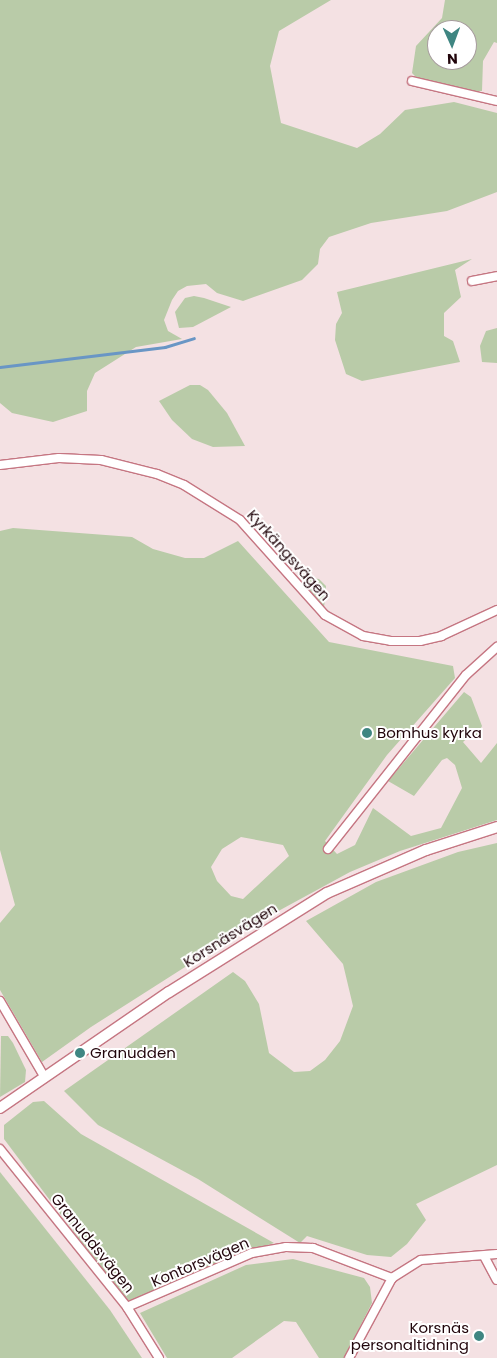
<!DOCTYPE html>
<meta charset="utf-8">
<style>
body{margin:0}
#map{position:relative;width:497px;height:1358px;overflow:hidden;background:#f4e1e3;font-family:Poppins,sans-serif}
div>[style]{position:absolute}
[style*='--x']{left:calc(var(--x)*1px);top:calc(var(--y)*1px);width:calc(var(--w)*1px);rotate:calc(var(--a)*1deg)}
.green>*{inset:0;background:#b9cba8}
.stream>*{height:2.5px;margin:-1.25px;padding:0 1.25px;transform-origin:1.25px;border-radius:1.25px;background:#6996c5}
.roads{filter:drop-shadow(1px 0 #c57682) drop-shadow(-1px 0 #c57682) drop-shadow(0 1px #c57682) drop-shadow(0 -1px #c57682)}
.street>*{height:8px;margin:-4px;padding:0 4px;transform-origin:4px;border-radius:4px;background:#fff}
.secondary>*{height:10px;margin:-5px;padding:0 5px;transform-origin:5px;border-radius:5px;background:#fff}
.dots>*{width:14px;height:14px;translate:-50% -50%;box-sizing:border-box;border:2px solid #fff;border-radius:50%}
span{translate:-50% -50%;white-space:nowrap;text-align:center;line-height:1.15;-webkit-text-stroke:4px #fff;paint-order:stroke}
.street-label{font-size:15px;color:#21050b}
.poi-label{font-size:15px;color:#21050b}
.left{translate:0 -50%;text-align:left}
.right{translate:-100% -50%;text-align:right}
.north{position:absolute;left:427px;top:20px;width:50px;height:50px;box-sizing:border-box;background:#fff;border:1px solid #a69b9d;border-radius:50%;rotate:178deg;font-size:14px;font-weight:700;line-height:20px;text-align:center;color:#21050b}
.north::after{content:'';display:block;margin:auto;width:18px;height:22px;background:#3f8682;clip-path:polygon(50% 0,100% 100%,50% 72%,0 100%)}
</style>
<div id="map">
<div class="green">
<div style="clip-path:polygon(0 0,331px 0,279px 31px,270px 66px,281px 123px,357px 148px,380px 134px,405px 110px,454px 102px,497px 113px,497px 192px,447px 211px,371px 223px,329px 237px,320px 249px,318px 264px,302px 280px,243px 301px,217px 293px,206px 284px,187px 286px,178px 291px,172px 300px,164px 320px,168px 331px,182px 339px,136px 347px,95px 373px,87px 391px,87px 411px,53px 422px,12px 413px,0 403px)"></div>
<div style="clip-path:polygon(evenodd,445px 0,497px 0,497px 43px,494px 42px,483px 61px,482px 91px,468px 91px,418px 79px,412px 73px,416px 46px,442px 18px,445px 0,437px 30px,467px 30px,467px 60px,437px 60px,437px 30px)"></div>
<div style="clip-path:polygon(472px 259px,455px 270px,461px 297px,444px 313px,444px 336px,453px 341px,460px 362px,362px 381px,346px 374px,335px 340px,336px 324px,342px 313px,337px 292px)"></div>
<div style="clip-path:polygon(194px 296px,204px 298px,231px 307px,193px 327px,179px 328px,175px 312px,185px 298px)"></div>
<div style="clip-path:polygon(497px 328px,497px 363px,482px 362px,480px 346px,486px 331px)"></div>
<div style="clip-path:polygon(190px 385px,200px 385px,208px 390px,227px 413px,245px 446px,213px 447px,192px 439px,172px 420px,159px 401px)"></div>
<div style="clip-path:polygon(evenodd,13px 528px,132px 537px,153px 549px,185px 558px,204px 558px,238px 541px,329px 642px,453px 666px,455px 678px,387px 755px,325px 841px,337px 854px,355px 845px,373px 808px,411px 836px,441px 828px,462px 788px,455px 765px,447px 758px,442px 760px,414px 796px,388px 781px,464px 692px,471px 697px,482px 726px,476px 738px,471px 735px,463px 742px,481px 763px,497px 743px,497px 820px,400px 851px,350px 872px,240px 932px,91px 1027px,42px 1062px,0 990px,0 923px,15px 905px,0 850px,0 531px,13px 528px,241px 837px,283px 845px,289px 856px,243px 899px,231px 896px,217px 881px,211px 867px,222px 849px,241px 837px)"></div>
<div style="clip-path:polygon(304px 577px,319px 579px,326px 586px,324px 608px,303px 582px)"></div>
<div style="clip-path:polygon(497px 843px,497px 1165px,416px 1204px,426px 1220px,407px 1244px,391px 1257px,367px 1255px,307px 1236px,300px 1243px,198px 1179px,98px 1125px,64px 1091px,233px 972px,245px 981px,259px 1004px,269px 1053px,294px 1072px,310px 1071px,325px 1060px,340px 1041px,353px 1006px,343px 964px,306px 921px,376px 882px,458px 852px)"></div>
<div style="clip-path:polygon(1px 1036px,8px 1036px,13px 1043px,26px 1070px,25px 1082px,0 1097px)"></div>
<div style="clip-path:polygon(44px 1101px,81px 1134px,274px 1243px,242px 1253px,127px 1303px,4px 1139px,4px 1125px,33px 1102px)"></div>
<div style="clip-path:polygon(0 1172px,110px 1310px,142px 1358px,0 1358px)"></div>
<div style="clip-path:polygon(293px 1259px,364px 1278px,370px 1287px,372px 1303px,344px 1358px,319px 1358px,296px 1322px,284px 1321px,232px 1358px,167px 1358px,140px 1313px,246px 1265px)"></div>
</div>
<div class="stream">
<div style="--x:0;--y:367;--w:166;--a:-6.9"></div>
<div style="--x:165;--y:347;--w:30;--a:-17"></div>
</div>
<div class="roads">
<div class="street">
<div style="--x:412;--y:81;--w:87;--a:13.2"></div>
<div style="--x:472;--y:281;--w:25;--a:-11"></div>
<div style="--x:0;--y:465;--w:59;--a:-6.8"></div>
<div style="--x:59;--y:458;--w:42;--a:2.7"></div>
<div style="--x:101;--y:460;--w:58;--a:14"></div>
<div style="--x:157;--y:474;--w:29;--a:22"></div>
<div style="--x:184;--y:485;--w:66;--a:32"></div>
<div style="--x:240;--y:520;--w:127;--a:48.2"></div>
<div style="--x:325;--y:615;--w:43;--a:28.9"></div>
<div style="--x:363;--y:636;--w:28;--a:10"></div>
<div style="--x:391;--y:641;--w:29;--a:0"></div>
<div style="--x:420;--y:641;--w:22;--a:-13"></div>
<div style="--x:441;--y:636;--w:62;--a:-24.9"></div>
<div style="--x:328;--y:849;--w:222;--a:-51.6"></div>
<div style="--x:466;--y:675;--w:42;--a:-42.1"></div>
<div style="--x:0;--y:1001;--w:89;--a:59.7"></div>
<div style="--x:0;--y:1149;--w:203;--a:51.2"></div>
<div style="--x:127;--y:1307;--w:60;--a:57.9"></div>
<div style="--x:484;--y:1256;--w:27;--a:62"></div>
<div style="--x:392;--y:1278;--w:34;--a:-32"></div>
<div style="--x:421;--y:1260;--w:76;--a:-4.5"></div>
<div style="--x:127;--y:1307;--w:136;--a:-23.4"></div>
<div style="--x:252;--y:1253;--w:35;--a:-10"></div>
<div style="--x:286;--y:1247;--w:27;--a:2"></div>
<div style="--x:313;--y:1248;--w:85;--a:20.8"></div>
<div style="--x:349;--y:1358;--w:91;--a:-61.7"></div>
</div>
<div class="secondary">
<div style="--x:0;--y:1108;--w:205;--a:-34.5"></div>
<div style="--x:169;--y:992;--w:186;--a:-32.1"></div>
<div style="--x:327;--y:893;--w:108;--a:-23.5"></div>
<div style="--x:426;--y:850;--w:75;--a:-17.9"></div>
</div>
</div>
<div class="dots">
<div style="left:367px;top:733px;background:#3f8682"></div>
<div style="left:80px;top:1053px;background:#3f8682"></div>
<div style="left:479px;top:1336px;background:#3f8682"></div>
</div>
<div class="street-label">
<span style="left:289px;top:555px;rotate:48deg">Kyrkängsvägen</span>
<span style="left:230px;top:935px;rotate:-32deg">Korsnäsvägen</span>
<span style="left:93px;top:1243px;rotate:51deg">Granuddsvägen</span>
<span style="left:200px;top:1262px;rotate:-23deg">Kontorsvägen</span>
</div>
<div class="poi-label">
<span class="left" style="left:377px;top:733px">Bomhus kyrka</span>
<span class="left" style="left:90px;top:1053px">Granudden</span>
<span class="right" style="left:469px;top:1336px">Korsnäs<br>personaltidning</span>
</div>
<div class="north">N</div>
</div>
